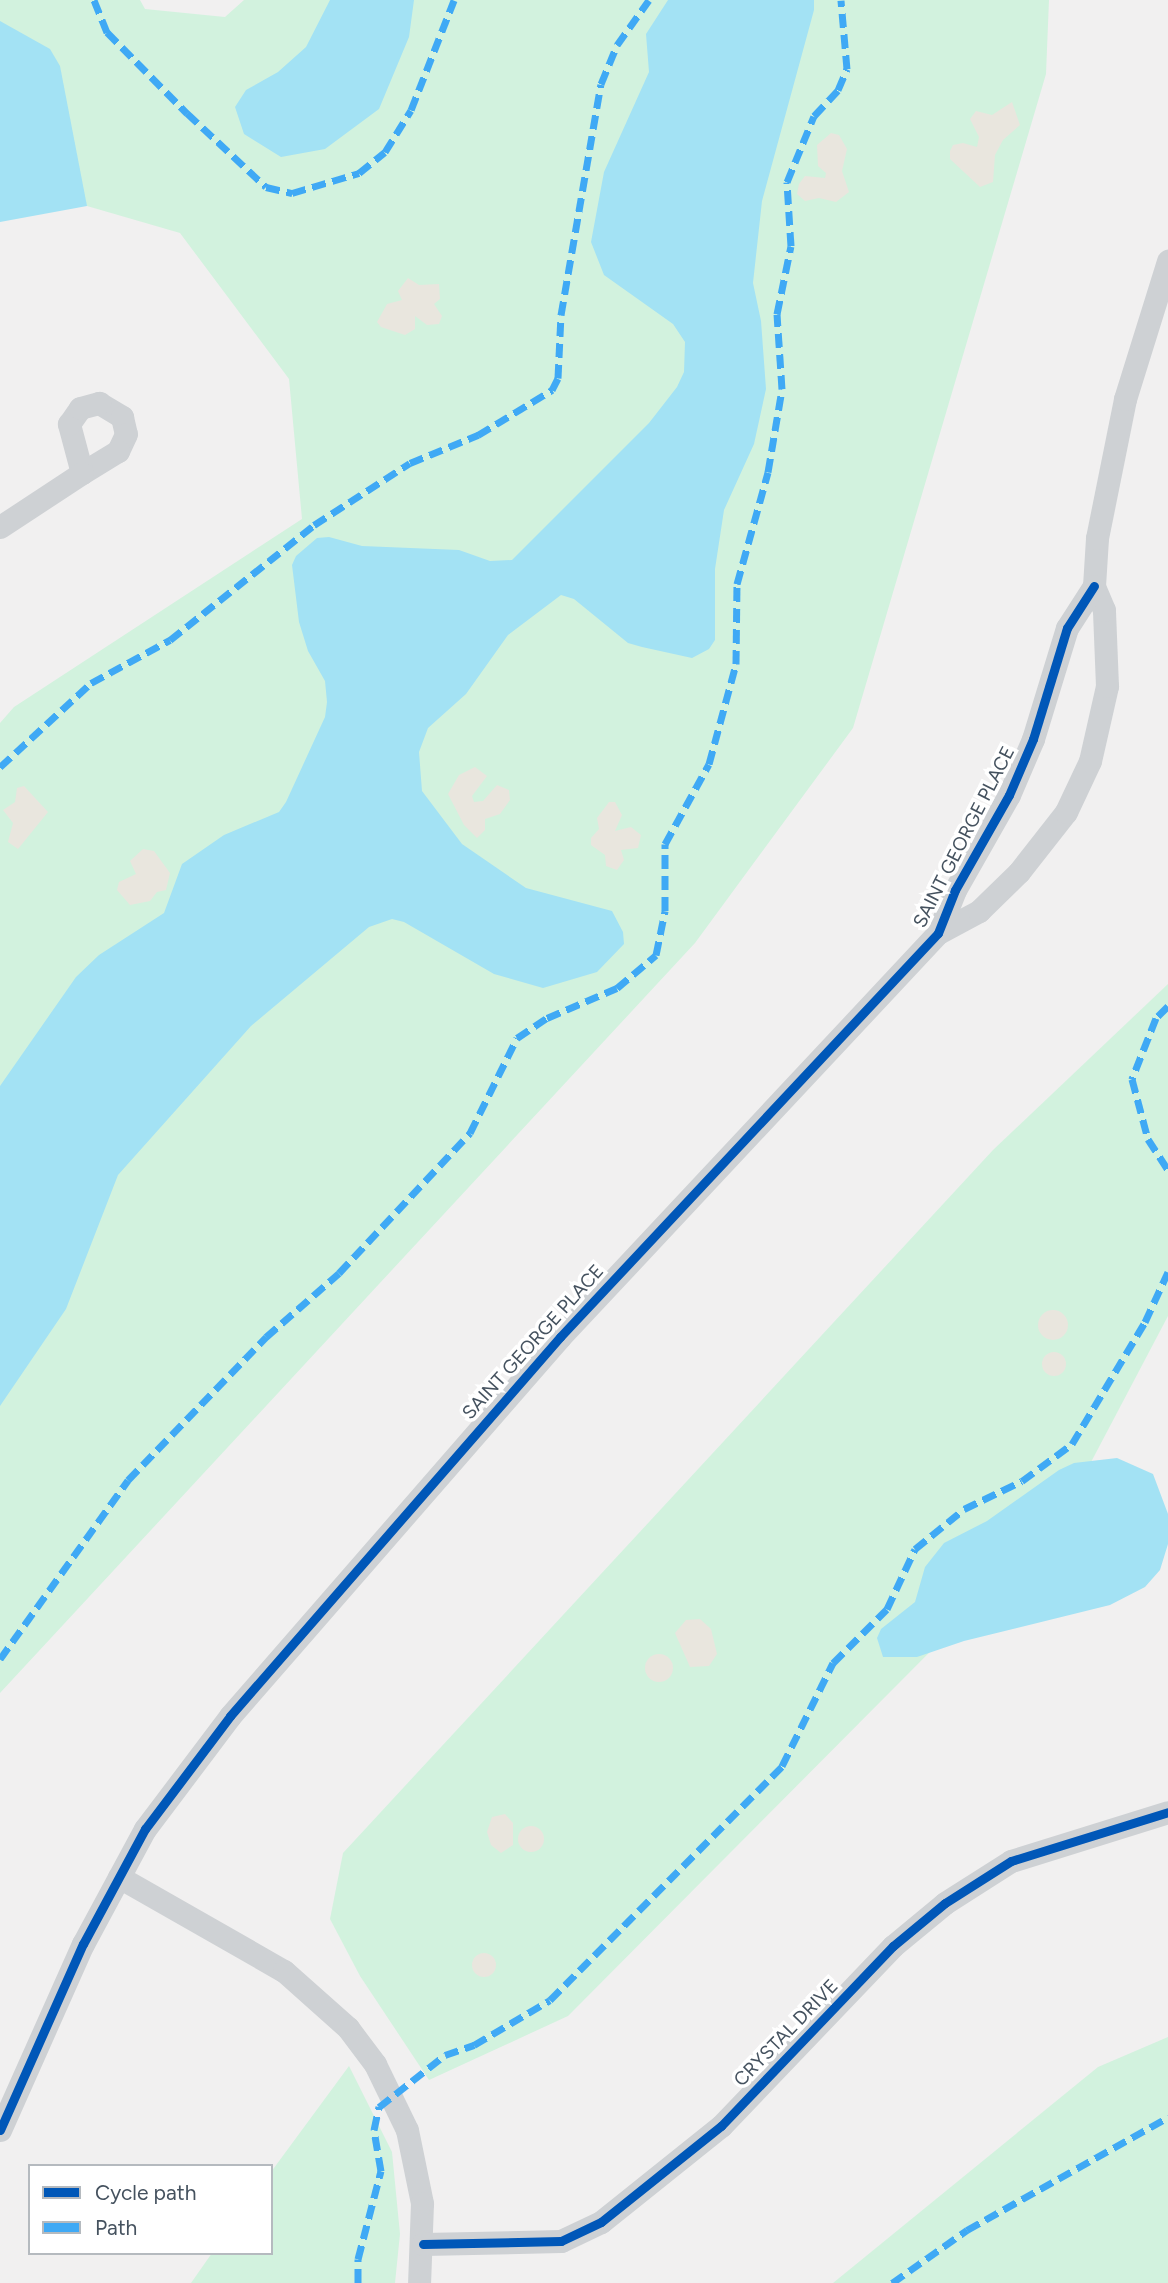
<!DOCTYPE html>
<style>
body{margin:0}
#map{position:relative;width:1168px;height:2283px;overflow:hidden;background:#f1f0f0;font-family:Figtree,sans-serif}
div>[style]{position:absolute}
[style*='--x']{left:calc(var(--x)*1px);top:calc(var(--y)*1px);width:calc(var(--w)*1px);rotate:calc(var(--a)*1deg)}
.green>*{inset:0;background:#d2f2de}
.sand>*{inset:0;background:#e9e6de}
.round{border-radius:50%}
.water>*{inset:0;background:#a3e2f4}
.street>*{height:23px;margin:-11.5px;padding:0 11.5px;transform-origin:11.5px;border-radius:11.5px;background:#ced1d4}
.quiet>*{height:7px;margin-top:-3.5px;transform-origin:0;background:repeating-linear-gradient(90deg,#3fa9f5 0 14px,transparent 0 21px)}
.cycleway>*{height:9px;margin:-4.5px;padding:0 4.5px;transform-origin:4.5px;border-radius:4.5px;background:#0057b8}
span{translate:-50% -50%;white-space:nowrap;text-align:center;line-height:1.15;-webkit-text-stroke:7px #fff;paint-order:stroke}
.street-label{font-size:19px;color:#45525f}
.legend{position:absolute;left:28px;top:2164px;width:245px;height:91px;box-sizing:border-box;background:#fff;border:2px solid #b5babf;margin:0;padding:9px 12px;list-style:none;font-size:21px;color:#45525f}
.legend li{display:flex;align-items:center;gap:14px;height:35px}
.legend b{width:35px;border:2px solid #b5babf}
</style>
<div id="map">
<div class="green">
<div style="clip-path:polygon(0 0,140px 0,145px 9px,225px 17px,244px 0,1049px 0,1046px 74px,853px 728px,695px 943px,0 1693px,0 723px,14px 707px,302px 519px,289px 379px,180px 233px,87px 206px,0 118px)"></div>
<div style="clip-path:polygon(1168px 984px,1168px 1316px,1060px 1521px,568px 2016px,429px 2080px,360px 1976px,330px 1919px,343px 1853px,993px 1150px)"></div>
<div style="clip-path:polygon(1168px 2037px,1168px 2283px,833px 2283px,1098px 2067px)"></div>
<div style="clip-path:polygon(349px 2066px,392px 2152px,400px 2234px,395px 2283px,191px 2283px,212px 2253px,271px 2253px,271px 2172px)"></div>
</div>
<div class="sand">
<div style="clip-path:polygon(1012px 102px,1020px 125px,1003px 140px,995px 155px,993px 182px,980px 187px,950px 159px,950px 151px,953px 145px,963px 143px,977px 147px,979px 137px,970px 119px,976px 111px,992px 115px)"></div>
<div style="clip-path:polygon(831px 133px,839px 135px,847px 149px,842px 171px,849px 192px,836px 202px,819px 198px,805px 201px,797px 194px,799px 184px,805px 176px,825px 178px,826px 173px,818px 166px,817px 145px)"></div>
<div style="clip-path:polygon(408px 278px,419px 285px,439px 284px,440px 299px,434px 304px,442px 316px,439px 324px,427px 325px,415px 316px,415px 329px,405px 335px,381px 327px,377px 322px,387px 304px,402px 300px,398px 291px)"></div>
<div style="clip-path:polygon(475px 767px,487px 776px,472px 796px,474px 802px,483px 801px,497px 785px,509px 790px,510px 800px,500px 814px,485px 819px,485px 830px,477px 838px,464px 825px,448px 794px,459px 775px)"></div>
<div style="clip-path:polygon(24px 786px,48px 812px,18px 849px,8px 842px,13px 823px,3px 810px,15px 802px,17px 788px)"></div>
<div style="clip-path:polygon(609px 802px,615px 802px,622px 815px,615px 831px,631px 827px,641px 835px,638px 848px,621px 850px,624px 860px,617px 870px,606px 866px,605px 855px,591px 845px,591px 838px,599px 829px,597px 818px)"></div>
<div style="clip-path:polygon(143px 849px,154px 851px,170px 873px,166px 890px,157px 892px,150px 901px,130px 905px,117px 890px,119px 882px,136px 874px,130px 861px)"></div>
<div class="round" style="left:1038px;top:1310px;width:30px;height:30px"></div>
<div class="round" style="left:1042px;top:1352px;width:24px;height:24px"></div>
<div style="clip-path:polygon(700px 1619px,711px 1629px,717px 1654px,709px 1666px,690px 1667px,675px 1633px,686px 1620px)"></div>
<div class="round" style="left:645px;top:1654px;width:28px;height:28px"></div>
<div style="clip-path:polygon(505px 1814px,513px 1823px,513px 1845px,501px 1853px,491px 1845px,487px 1832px,492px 1817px)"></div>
<div class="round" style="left:518px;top:1826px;width:26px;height:26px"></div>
<div class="round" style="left:472px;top:1953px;width:24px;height:24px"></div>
</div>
<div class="water">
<div style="clip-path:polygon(330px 0,414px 0,409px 37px,379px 109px,325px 149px,281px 157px,244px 134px,235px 107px,246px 90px,278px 72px,306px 47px)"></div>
<div style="clip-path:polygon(668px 0,814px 0,814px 10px,762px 201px,753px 283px,761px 321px,766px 389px,754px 444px,724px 510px,715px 569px,715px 640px,709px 649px,692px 658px,642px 647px,628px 643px,574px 599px,561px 595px,508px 635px,466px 694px,428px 728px,419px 752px,422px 791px,462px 844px,526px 888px,612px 911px,623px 932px,624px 944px,597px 972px,543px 988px,494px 974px,404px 922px,392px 919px,369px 927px,251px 1026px,118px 1175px,66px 1309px,0 1406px,0 1086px,76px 977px,99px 955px,164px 913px,182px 864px,224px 835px,279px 812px,286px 802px,325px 717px,327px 702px,325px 681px,308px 651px,299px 622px,292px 565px,296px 556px,317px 538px,329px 537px,362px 546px,459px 550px,490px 561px,512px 560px,649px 423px,677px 387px,684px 372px,685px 342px,673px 324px,604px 275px,591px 242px,604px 172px,649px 72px,646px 34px)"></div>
<div style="clip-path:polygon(0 21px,50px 49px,60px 66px,87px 206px,0 222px)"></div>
<div style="clip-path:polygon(1117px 1458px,1153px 1474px,1168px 1514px,1168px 1544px,1160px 1570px,1145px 1587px,1110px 1605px,964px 1641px,917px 1657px,883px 1657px,877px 1638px,881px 1629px,915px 1602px,925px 1567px,944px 1543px,987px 1521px,1059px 1470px,1074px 1463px)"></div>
</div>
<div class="street">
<div style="--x:99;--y:403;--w:27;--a:31"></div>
<div style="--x:122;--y:417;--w:17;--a:77"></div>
<div style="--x:126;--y:434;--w:19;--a:115"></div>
<div style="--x:118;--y:451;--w:42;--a:148.6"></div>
<div style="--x:82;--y:473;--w:51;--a:-104.9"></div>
<div style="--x:69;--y:424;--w:19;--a:-55"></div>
<div style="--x:80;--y:408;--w:20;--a:-15"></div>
<div style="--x:0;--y:527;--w:98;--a:-33.4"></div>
<div style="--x:938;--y:933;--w:47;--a:-28.2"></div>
<div style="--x:979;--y:911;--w:56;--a:-44.3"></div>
<div style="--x:1019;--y:872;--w:76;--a:-51.9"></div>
<div style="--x:1066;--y:812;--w:56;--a:-64.8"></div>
<div style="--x:1090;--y:761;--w:77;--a:-77.2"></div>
<div style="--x:1107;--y:686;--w:76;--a:-92.3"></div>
<div style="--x:1104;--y:610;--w:26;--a:-113"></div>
<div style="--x:1094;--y:586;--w:48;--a:-86.4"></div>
<div style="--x:1097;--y:538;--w:142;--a:-78.6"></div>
<div style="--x:1125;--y:399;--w:145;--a:-72.7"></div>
<div style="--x:119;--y:1877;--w:190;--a:29.7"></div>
<div style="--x:284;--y:1971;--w:86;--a:41.7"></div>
<div style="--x:348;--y:2028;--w:45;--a:53.1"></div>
<div style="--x:375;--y:2064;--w:73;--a:64.1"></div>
<div style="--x:407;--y:2130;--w:75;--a:78.4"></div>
<div style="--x:422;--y:2203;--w:80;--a:92.1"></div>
<div style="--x:0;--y:2130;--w:204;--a:-66"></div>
<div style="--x:83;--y:1944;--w:131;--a:-61.7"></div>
<div style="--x:145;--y:1829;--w:141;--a:-53"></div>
<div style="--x:230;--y:1716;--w:503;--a:-48.95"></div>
<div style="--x:560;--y:1337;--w:553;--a:-46.9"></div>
<div style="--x:938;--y:933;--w:46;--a:-68.4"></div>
<div style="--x:955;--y:890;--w:109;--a:-60.4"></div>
<div style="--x:1009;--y:795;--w:61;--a:-66.8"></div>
<div style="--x:1033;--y:739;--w:116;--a:-73"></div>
<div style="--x:1067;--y:628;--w:50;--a:-57.3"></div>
<div style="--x:423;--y:2244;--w:138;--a:-1.2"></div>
<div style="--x:561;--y:2241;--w:44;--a:-25.4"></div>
<div style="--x:601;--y:2222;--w:154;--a:-38.7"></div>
<div style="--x:721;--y:2126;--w:249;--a:-46.3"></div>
<div style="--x:893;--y:1946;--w:67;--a:-39.6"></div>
<div style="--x:945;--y:1903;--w:78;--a:-32.5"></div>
<div style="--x:1011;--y:1861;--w:164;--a:-17.3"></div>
</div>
<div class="quiet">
<div style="--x:94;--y:0;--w:35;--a:68"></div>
<div style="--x:107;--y:32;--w:114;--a:45.4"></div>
<div style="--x:187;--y:113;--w:108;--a:43.1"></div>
<div style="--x:266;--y:187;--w:27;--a:13"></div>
<div style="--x:292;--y:193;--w:70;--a:-16.6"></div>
<div style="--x:359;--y:173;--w:33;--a:-39"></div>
<div style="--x:385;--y:152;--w:49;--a:-58.2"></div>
<div style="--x:411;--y:110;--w:118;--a:-68.6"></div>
<div style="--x:0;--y:767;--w:124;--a:-42.7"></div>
<div style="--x:91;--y:683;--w:90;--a:-28.6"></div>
<div style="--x:170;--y:640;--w:184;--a:-38.6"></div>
<div style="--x:314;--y:525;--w:114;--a:-32.9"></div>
<div style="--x:410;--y:463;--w:74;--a:-22.4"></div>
<div style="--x:478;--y:435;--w:87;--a:-31.3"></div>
<div style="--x:552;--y:390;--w:13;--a:-63"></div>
<div style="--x:558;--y:378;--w:63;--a:-87.3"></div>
<div style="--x:561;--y:315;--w:234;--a:-80.2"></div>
<div style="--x:601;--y:84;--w:42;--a:-67.7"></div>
<div style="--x:617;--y:45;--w:55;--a:-54.6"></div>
<div style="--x:1168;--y:1006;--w:17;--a:135"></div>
<div style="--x:1156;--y:1018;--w:66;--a:111.5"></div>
<div style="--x:1132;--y:1079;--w:62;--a:75.1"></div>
<div style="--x:1148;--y:1139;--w:37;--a:57"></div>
<div style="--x:0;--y:1659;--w:220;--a:-54.4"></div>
<div style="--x:128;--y:1480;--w:199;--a:-46"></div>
<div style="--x:266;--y:1337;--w:97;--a:-41.2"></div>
<div style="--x:339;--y:1273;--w:192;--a:-46.9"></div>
<div style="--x:470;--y:1133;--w:106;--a:-63.7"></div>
<div style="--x:517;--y:1038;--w:36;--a:-34"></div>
<div style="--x:547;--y:1018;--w:76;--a:-23.2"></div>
<div style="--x:617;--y:988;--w:51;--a:-40.2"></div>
<div style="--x:656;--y:955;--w:45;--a:-78.4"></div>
<div style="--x:665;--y:911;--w:67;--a:-90"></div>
<div style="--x:665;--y:844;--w:91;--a:-61.2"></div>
<div style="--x:709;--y:764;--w:104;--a:-74.9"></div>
<div style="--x:736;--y:664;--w:80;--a:-89.3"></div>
<div style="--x:737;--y:584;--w:116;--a:-74.5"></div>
<div style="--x:768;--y:472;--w:84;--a:-80.4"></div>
<div style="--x:782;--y:389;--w:75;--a:-93.8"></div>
<div style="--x:777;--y:314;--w:69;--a:-78.4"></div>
<div style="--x:791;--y:246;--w:64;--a:-93.6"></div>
<div style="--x:787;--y:182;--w:71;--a:-67.8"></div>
<div style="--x:814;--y:116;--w:35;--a:-47"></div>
<div style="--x:838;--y:90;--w:23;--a:-67"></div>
<div style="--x:847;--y:69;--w:69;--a:-95"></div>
<div style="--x:358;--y:2283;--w:24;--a:-90"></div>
<div style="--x:358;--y:2259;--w:91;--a:-75.4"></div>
<div style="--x:381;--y:2171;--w:42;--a:-99.7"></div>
<div style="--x:374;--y:2130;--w:24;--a:-78"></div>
<div style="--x:379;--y:2107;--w:84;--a:-38.2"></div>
<div style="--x:445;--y:2055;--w:31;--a:-19"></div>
<div style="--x:474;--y:2045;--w:88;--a:-30.6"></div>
<div style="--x:550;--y:2000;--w:330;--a:-45.2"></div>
<div style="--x:782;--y:1766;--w:115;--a:-63.7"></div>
<div style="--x:833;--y:1663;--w:76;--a:-45"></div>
<div style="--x:887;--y:1609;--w:66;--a:-65"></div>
<div style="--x:915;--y:1549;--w:63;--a:-39.2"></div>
<div style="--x:964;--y:1509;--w:64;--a:-25.8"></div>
<div style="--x:1022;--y:1481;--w:62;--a:-36.5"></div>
<div style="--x:1072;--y:1444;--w:142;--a:-59.1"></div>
<div style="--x:1145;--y:1322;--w:55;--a:-65.3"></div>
<div style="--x:892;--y:2283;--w:92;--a:-35.2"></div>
<div style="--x:967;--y:2230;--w:231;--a:-29.3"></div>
</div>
<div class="cycleway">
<div style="--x:0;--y:2130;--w:204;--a:-66"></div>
<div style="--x:83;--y:1944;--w:131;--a:-61.7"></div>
<div style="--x:145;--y:1829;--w:141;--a:-53"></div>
<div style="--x:230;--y:1716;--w:503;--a:-48.95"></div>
<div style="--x:560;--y:1337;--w:553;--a:-46.9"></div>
<div style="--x:938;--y:933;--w:46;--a:-68.4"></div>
<div style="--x:955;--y:890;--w:109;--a:-60.4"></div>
<div style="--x:1009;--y:795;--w:61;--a:-66.8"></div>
<div style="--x:1033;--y:739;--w:116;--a:-73"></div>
<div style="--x:1067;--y:628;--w:50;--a:-57.3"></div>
<div style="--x:423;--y:2244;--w:138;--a:-1.2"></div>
<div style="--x:561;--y:2241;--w:44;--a:-25.4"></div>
<div style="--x:601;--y:2222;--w:154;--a:-38.7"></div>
<div style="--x:721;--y:2126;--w:249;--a:-46.3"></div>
<div style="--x:893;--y:1946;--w:67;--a:-39.6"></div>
<div style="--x:945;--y:1903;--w:78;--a:-32.5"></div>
<div style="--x:1011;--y:1861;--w:164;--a:-17.3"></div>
</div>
<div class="street-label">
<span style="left:964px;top:837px;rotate:-63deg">SAINT GEORGE PLACE</span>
<span style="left:533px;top:1342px;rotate:-48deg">SAINT GEORGE PLACE</span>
<span style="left:786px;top:2033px;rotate:-46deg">CRYSTAL DRIVE</span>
</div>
<ul class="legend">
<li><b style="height:9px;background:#0057b8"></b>Cycle path</li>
<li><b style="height:9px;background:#3fa9f5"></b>Path</li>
</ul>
</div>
